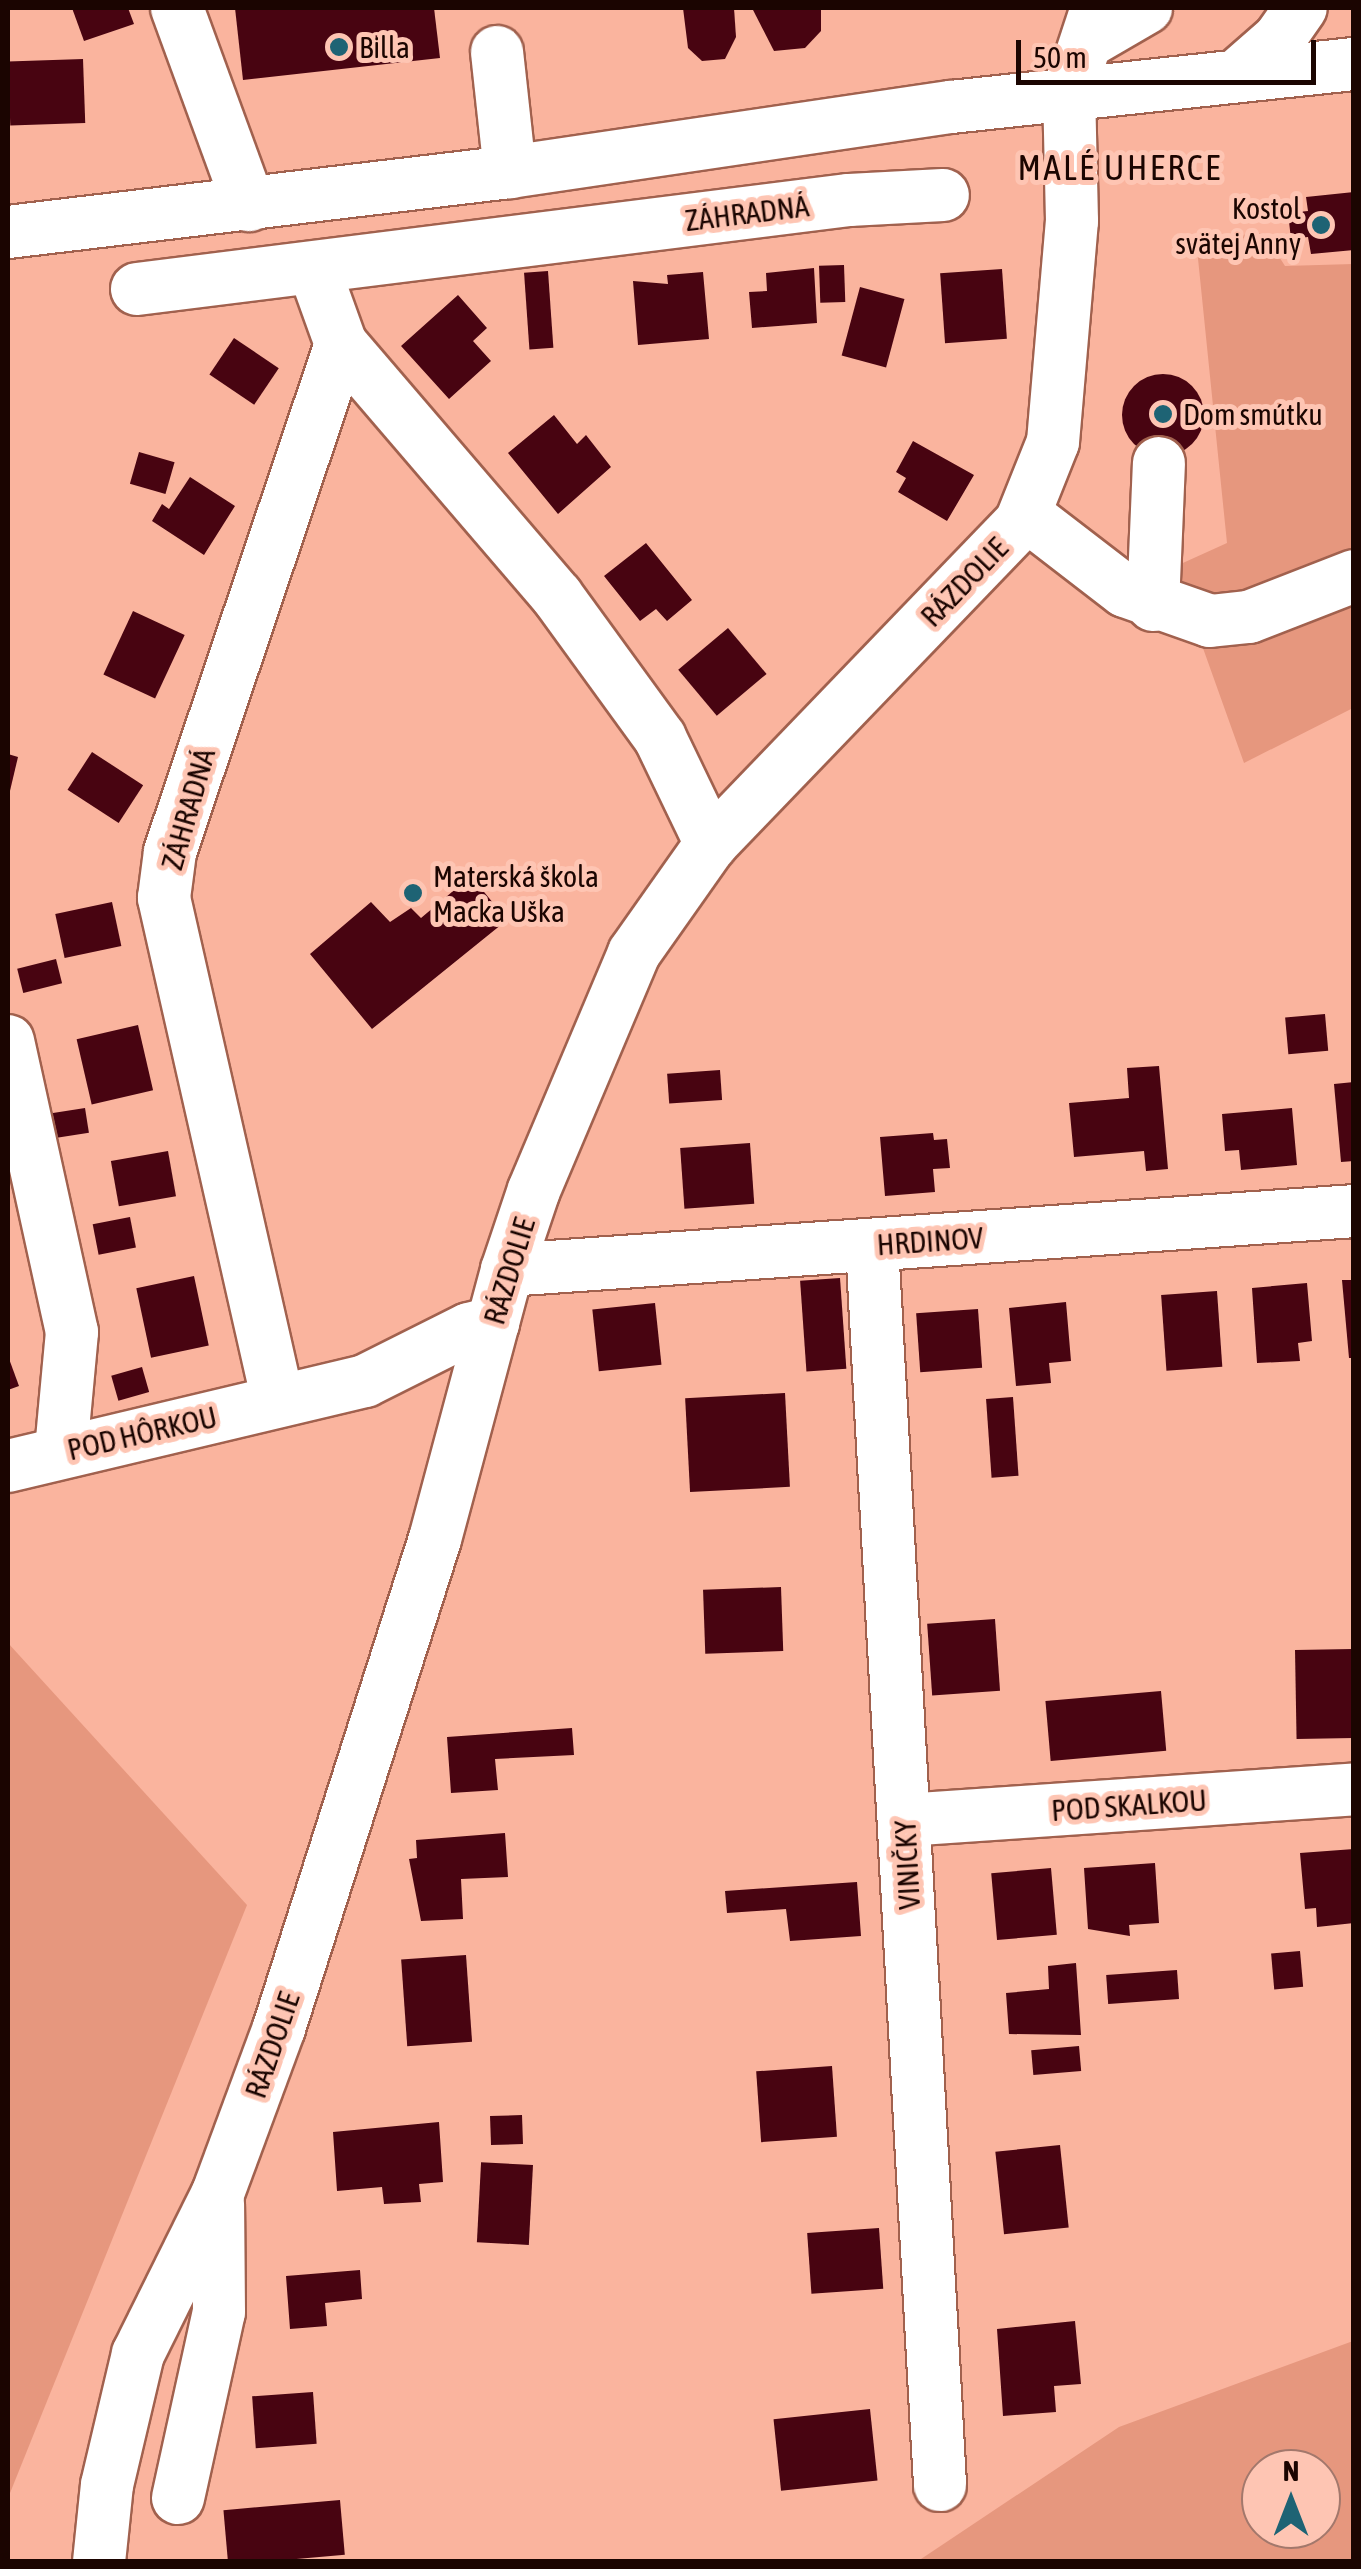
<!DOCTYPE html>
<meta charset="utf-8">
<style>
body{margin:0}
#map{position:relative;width:1361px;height:2569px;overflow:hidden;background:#fab49e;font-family:"Asap Condensed",sans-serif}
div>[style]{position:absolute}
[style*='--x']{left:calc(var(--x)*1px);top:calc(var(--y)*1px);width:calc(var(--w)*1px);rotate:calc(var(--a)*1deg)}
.green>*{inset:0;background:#e6977e}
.building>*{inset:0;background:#480411;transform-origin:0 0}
.round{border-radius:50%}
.roads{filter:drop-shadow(2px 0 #a1614e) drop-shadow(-2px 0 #a1614e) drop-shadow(0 2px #a1614e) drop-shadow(0 -2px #a1614e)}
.minor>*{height:52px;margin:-26px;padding:0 26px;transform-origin:26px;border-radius:26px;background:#fff}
.dots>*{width:28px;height:28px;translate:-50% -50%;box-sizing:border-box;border:5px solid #fec5b3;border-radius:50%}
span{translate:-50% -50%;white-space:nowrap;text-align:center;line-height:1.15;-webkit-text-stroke:10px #fec5b3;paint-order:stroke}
.poi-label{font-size:30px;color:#1b0501}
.left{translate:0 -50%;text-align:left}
.right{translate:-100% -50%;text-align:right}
.street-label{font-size:30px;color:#1b0501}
.quarter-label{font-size:35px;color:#1b0501;letter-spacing:2.5px}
.frame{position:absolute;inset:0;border:10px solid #1b0501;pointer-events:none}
.north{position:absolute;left:1241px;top:2449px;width:100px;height:100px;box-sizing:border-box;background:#fec5b3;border:2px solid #a3786c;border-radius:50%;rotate:0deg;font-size:28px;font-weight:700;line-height:40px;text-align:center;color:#1b0501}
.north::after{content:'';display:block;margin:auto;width:35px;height:45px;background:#1e6374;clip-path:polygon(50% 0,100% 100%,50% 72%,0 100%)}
.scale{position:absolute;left:1016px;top:40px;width:300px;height:45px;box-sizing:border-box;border:5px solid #1b0501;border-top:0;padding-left:12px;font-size:30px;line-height:35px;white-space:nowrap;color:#1b0501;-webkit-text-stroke:8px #fec5b3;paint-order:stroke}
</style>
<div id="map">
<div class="green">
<div style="clip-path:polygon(1264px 233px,1285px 266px,1353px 264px,1353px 708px,1244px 763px,1174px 567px,1227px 543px,1196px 239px)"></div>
<div style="clip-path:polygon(8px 1643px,247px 1905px,8px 2498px)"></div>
<div style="clip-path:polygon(evenodd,1353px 2341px,1353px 2561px,918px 2561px,1119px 2427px,1353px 2341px,1261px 2469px,1321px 2469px,1321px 2529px,1261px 2529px,1261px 2469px)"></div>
</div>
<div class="building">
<div style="clip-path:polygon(72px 8px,128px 8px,134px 24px,84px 41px)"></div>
<div style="clip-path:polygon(235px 8px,434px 8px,440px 58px,243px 80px)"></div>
<div style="clip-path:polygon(683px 8px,734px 8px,736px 37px,725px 59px,702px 61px,688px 48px)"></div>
<div style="clip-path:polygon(752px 8px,821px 8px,821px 31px,805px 48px,774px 51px)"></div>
<div style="left:83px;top:59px;width:64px;height:75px;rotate:88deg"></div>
<div style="clip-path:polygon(1354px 192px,1354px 250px,1311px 254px,1308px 237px,1291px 239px,1288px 213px,1308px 211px,1306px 197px)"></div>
<div style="left:844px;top:265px;width:37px;height:25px;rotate:88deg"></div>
<div style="clip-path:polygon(814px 268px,817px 323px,752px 328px,749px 292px,767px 291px,766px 273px)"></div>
<div style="left:1002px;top:269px;width:70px;height:62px;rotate:86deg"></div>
<div style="left:548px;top:271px;width:77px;height:24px;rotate:86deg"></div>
<div style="clip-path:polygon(703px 272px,709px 339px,638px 345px,633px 281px,668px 284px,667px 275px)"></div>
<div style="left:860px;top:287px;width:46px;height:71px;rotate:15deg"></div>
<div style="clip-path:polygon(458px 295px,487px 328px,473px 341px,491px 361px,449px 399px,401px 346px)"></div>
<div style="left:234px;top:338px;width:54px;height:44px;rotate:34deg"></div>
<div class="round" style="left:1122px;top:374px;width:82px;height:82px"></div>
<div style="clip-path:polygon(554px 415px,577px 444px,586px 435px,611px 467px,558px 514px,508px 453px)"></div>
<div style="clip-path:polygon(913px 441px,974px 475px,947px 521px,898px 492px,906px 478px,896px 472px)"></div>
<div style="left:139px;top:452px;width:37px;height:33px;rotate:16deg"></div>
<div style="clip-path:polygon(190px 477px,235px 506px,204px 555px,152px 521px,162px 504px,169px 509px)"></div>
<div style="clip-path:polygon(646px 543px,692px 600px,667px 621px,656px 609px,640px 621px,604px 576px)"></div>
<div style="left:133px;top:611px;width:57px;height:70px;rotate:25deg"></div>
<div style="left:728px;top:628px;width:60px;height:65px;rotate:50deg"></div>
<div style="left:92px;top:752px;width:61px;height:45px;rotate:33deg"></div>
<div style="clip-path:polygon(8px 754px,18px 757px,9px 795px,8px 794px)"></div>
<div style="clip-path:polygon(471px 876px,507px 920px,372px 1029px,310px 954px,371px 902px,390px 922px,411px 908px,421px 918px)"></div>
<div style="left:112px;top:902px;width:45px;height:58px;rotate:78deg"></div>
<div style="left:56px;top:959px;width:25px;height:40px;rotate:76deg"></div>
<div style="left:1325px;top:1014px;width:37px;height:40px;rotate:85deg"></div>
<div style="left:138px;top:1025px;width:67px;height:63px;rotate:77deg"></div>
<div style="clip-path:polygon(1159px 1066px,1168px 1169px,1146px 1171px,1144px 1151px,1074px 1157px,1069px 1103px,1129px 1098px,1127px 1068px)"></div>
<div style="left:720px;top:1070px;width:30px;height:53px;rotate:86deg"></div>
<div style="clip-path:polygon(1354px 1082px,1354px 1161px,1341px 1162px,1334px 1084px)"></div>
<div style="left:85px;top:1108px;width:25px;height:34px;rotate:81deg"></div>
<div style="clip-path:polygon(1292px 1108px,1297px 1165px,1241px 1170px,1239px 1150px,1225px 1151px,1222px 1114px)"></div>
<div style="clip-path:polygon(933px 1133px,934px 1140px,947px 1139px,950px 1168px,933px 1169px,935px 1192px,885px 1196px,880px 1137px)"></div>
<div style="left:750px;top:1143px;width:61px;height:70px;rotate:86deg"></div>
<div style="left:168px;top:1151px;width:46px;height:58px;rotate:80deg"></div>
<div style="left:130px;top:1217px;width:31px;height:38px;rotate:79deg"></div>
<div style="left:194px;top:1276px;width:71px;height:59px;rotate:78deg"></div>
<div style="left:840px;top:1278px;width:91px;height:40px;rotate:86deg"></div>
<div style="clip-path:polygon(1342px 1280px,1354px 1280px,1354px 1358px,1349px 1358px)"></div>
<div style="clip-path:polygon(1307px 1283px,1312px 1341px,1298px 1343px,1300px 1361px,1257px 1363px,1252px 1288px)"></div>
<div style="left:1217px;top:1291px;width:76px;height:56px;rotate:86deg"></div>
<div style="clip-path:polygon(1066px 1302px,1071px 1361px,1049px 1363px,1051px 1383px,1016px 1386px,1009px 1308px)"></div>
<div style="left:655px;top:1303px;width:62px;height:63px;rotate:84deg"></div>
<div style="left:978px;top:1309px;width:59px;height:62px;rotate:86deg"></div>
<div style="clip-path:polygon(8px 1356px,19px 1386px,8px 1390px)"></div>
<div style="left:142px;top:1367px;width:26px;height:32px;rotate:74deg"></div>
<div style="left:785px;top:1393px;width:94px;height:100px;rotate:87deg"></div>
<div style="left:1013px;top:1397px;width:79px;height:27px;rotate:86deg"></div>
<div style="left:781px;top:1587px;width:64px;height:78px;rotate:88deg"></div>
<div style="left:995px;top:1619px;width:72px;height:68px;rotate:86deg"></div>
<div style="left:1352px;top:1649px;width:89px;height:57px;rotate:89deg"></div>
<div style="left:1161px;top:1691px;width:60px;height:116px;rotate:85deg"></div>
<div style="clip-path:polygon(572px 1728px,574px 1755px,495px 1759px,498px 1790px,451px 1793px,447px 1737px)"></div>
<div style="clip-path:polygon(505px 1833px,508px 1877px,461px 1879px,463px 1919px,421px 1921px,409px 1859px,417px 1858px,416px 1840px)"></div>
<div style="clip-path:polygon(1354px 1849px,1354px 1923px,1317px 1927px,1316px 1908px,1305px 1909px,1300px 1853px)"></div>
<div style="clip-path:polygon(1155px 1863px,1159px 1923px,1129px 1925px,1130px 1936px,1088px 1929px,1084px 1868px)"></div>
<div style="left:1051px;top:1868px;width:67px;height:60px;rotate:85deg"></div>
<div style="clip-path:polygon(857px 1882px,861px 1936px,790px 1941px,786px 1909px,727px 1913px,725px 1891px)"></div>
<div style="left:1300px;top:1951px;width:36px;height:29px;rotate:85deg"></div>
<div style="left:466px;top:1955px;width:87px;height:65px;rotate:86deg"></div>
<div style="clip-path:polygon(1076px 1963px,1081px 2035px,1009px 2034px,1006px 1993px,1049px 1989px,1048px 1966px)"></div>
<div style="left:1177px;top:1970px;width:29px;height:71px;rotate:86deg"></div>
<div style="left:1079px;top:2046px;width:25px;height:48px;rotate:85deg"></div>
<div style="left:832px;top:2066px;width:71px;height:76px;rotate:86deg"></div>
<div style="left:522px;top:2115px;width:29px;height:32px;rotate:88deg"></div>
<div style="clip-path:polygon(439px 2122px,443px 2182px,419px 2184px,421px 2202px,384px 2204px,382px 2187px,337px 2191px,333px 2132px)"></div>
<div style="left:1060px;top:2145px;width:83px;height:65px;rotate:84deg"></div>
<div style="left:533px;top:2165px;width:80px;height:52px;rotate:93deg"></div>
<div style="left:879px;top:2228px;width:61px;height:72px;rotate:86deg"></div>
<div style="clip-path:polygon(360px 2270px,362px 2299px,325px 2303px,327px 2326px,290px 2329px,286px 2276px)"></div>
<div style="clip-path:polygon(1075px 2321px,1081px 2384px,1054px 2386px,1056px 2412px,1003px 2416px,997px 2329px)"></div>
<div style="left:313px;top:2392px;width:52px;height:61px;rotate:86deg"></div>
<div style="left:870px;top:2409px;width:72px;height:97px;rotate:84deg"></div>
<div style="left:340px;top:2500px;width:55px;height:117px;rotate:85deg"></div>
</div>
<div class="roads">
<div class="minor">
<div style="--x:177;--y:8;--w:210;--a:69.9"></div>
<div style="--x:1089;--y:41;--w:66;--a:-30.1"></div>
<div style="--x:497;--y:52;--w:121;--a:83.8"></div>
<div style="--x:1241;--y:72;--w:50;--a:-41"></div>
<div style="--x:1279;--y:39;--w:38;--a:-55"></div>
<div style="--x:8;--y:232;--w:506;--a:-6.82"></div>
<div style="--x:510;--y:172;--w:446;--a:-8.4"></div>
<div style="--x:951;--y:107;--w:405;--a:-6.1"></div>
<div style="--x:314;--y:269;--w:80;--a:70.2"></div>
<div style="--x:341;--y:344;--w:332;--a:49.4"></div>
<div style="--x:557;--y:596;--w:175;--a:54"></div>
<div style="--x:660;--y:738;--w:118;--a:64.3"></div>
<div style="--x:137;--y:289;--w:718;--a:-7.13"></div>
<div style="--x:849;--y:200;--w:94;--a:-3"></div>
<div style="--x:1025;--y:514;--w:126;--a:37.6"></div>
<div style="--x:1125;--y:591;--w:90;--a:19.4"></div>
<div style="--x:1210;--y:621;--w:39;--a:-6"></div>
<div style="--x:1249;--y:617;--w:113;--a:-21.3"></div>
<div style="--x:1153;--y:605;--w:142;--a:-87.6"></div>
<div style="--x:8;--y:1041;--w:298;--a:77.6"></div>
<div style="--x:72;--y:1332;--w:120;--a:95.3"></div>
<div style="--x:872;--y:1245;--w:1242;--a:86.86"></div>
<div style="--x:507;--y:1270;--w:849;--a:-3.98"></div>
<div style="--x:278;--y:1401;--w:516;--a:-102.77"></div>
<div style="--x:164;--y:898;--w:46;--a:-82.6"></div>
<div style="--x:170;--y:852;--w:536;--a:-71.4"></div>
<div style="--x:8;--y:1466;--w:367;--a:-13.4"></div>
<div style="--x:365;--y:1381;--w:116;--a:-26.6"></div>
<div style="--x:469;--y:1329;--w:25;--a:-14"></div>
<div style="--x:905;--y:1820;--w:450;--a:-3.9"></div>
<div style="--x:178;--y:2498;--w:190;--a:-77.6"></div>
<div style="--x:219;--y:2312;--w:108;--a:-90.5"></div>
<div style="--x:99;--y:2562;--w:77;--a:-84.1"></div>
<div style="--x:107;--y:2485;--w:135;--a:-76.7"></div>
<div style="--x:138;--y:2354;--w:180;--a:-63.6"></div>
<div style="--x:218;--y:2193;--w:176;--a:-69.7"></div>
<div style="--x:279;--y:2028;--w:513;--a:-72.31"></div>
<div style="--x:435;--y:1539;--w:278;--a:-75"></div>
<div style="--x:507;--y:1270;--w:84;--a:-71.4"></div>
<div style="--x:534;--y:1190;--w:257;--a:-67.1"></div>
<div style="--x:634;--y:953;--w:133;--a:-54.8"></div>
<div style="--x:711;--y:844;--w:447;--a:-46.1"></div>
<div style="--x:1021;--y:522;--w:86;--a:-68.2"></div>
<div style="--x:1053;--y:442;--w:222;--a:-85.1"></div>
<div style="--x:1072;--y:221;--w:128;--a:-91.3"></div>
<div style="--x:1069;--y:93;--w:89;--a:-71.8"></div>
</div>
</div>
<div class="dots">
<div style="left:339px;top:47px;background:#1e6374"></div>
<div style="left:1321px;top:225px;background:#1e6374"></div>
<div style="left:1163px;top:414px;background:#1e6374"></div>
<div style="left:413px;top:893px;background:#1e6374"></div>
</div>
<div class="poi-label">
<span class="left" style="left:359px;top:47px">Billa</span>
<span class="right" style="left:1301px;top:225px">Kostol<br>svätej Anny</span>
<span class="left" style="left:1183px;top:414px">Dom smútku</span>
<span class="left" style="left:433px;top:893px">Materská škola<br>Macka Uška</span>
</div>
<div class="street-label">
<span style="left:747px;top:213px;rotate:-7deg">ZÁHRADNÁ</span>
<span style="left:964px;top:582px;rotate:-46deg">RÁZDOLIE</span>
<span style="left:188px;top:809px;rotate:-74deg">ZÁHRADNÁ</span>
<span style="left:930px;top:1241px;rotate:-4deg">HRDINOV</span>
<span style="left:509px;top:1271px;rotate:-73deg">RÁZDOLIE</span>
<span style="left:142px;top:1433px;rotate:-13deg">POD HÔRKOU</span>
<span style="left:1129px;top:1805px;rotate:-4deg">POD SKALKOU</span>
<span style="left:907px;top:1865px;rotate:-93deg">VINIČKY</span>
<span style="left:272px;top:2045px;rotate:-71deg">RÁZDOLIE</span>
</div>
<div class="quarter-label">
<span style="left:1120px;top:167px">MALÉ UHERCE</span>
</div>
<div class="frame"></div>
<div class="north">N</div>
<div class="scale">50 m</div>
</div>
